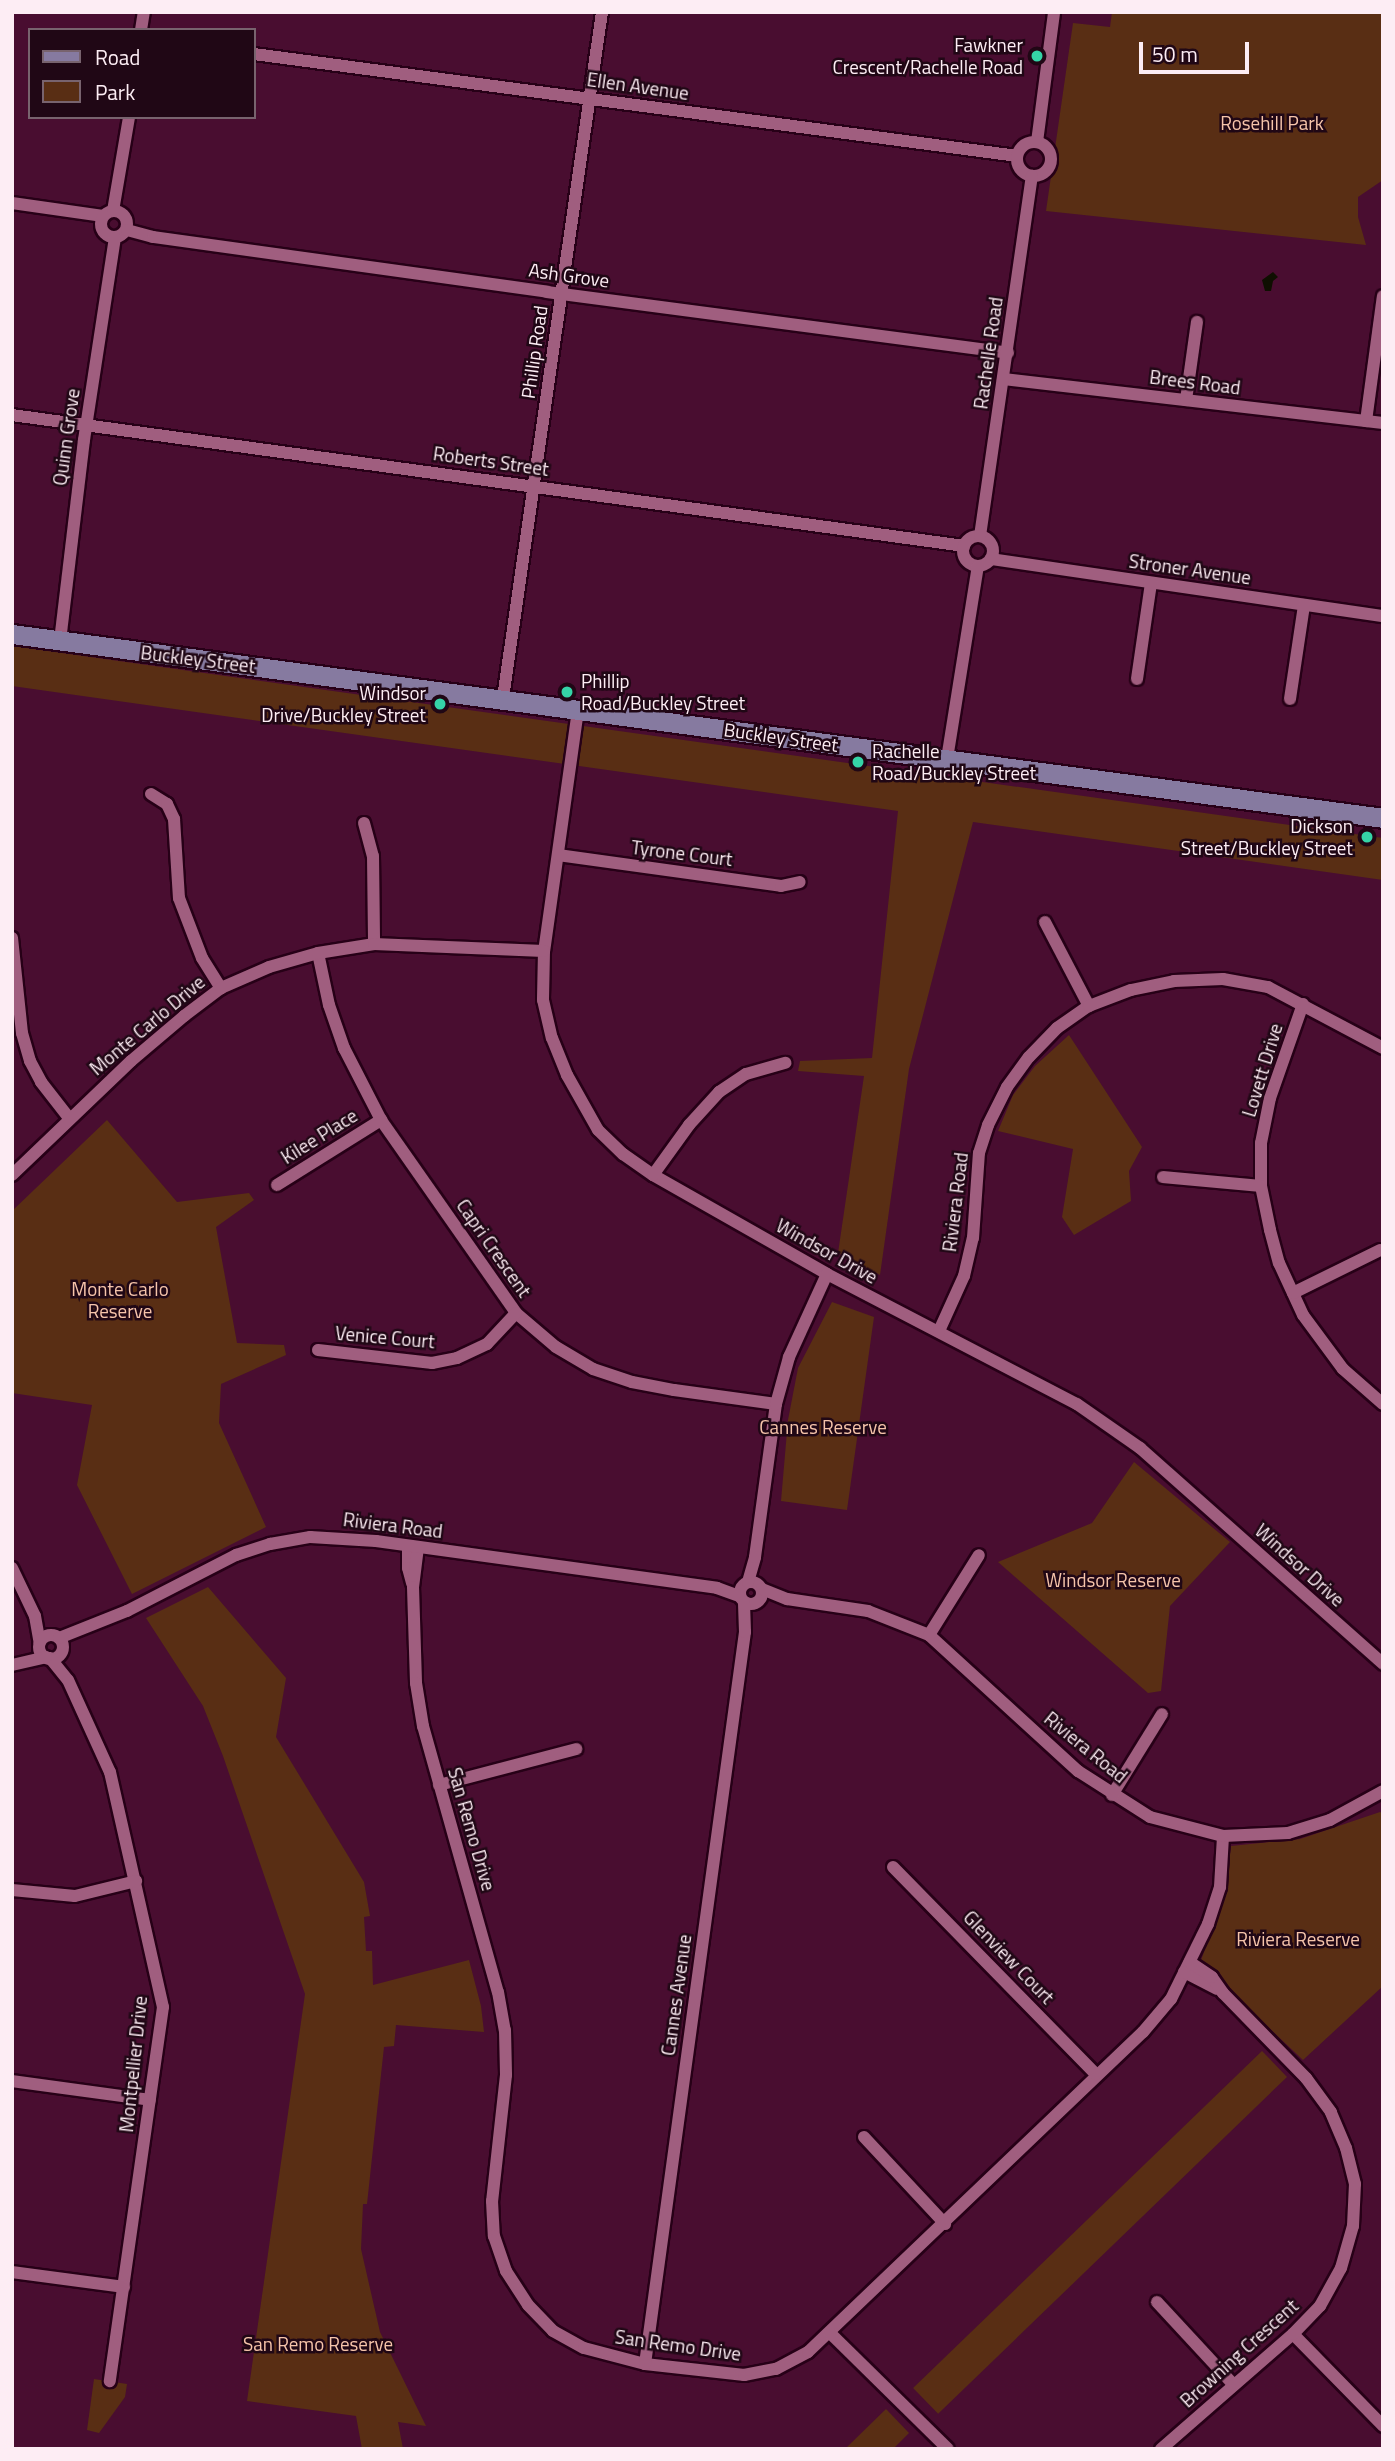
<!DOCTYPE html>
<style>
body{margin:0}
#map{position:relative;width:1395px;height:2461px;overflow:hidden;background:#490d30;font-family:"Titillium Web",sans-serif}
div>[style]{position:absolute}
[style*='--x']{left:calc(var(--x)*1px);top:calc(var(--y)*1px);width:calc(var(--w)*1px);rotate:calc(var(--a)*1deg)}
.green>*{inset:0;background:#592e14;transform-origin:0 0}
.water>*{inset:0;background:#0f0f01}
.roads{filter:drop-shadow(2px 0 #270017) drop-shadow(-2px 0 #270017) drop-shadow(0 2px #270017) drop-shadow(0 -2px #270017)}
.street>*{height:12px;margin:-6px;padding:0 6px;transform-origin:6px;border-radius:6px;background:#a05e7f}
.street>.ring{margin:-6px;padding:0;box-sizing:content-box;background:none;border:12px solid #a05e7f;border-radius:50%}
.secondary>*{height:19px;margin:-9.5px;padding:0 9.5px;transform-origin:9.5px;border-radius:9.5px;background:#867aa0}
.dots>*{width:19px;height:19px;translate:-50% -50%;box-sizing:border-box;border:4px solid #200715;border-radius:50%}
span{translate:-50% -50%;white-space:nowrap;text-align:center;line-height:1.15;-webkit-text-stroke:5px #200715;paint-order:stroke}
.poi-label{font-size:19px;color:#fdedf4}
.right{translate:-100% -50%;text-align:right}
.left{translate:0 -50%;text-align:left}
.street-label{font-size:19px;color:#fdedf4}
.park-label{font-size:19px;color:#f6c4aa}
.frame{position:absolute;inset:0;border:14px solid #fdedf4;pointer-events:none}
.legend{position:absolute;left:28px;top:28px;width:228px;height:91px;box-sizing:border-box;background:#200715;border:2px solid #78636e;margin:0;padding:9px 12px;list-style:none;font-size:21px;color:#fdedf4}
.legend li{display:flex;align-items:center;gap:14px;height:35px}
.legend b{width:35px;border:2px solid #78636e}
.scale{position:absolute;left:1139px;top:42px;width:110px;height:32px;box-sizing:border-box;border:4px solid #fdedf4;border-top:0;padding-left:9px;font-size:21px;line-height:24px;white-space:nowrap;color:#fdedf4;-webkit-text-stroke:5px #200715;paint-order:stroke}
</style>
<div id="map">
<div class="green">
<div style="clip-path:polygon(1112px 12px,1383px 12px,1383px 180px,1358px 197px,1358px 217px,1366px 245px,1046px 211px,1073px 23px,1110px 27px)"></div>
<div style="clip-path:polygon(12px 646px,1383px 838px,1383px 880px,973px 822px,909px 1069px,880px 1275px,838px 1253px,864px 1076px,798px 1071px,800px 1061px,872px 1058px,898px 811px,12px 686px)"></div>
<div style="clip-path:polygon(1069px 1035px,1142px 1147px,1129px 1171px,1131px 1201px,1074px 1235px,1062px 1217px,1073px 1149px,998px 1131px,1013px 1095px,1035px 1066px)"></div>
<div style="clip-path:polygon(107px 1120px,177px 1202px,249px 1193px,254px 1200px,216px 1227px,237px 1343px,284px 1345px,286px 1355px,221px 1384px,219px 1423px,266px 1527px,132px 1594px,77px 1485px,92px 1405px,12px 1393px,12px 1211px)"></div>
<div style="clip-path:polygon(832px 1302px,874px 1317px,847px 1510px,781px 1501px,788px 1420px,798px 1368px)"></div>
<div style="clip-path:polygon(1134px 1462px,1230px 1542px,1170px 1606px,1161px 1691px,1148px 1693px,998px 1562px,1092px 1523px)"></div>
<div style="clip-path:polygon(208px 1587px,286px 1678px,276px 1737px,364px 1882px,370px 1916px,364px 1917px,366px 1951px,372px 1951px,373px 1985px,469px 1960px,481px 2006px,484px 2032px,396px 2025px,394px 2046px,384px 2047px,367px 2204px,363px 2204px,361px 2249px,380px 2332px,426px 2426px,398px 2422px,403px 2449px,362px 2449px,356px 2416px,247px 2401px,305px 1994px,223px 1756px,203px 1706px,146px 1618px)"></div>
<div style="clip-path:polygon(1380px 1812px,1383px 1814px,1383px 1986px,1303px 2060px,1200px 1963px,1226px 1890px,1231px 1846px,1300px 1839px)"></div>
<div style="left:1262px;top:2051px;width:36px;height:485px;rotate:46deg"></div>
<div style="clip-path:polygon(94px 2379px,127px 2384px,125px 2397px,99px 2433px,87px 2430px)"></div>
<div style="clip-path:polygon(886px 2409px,909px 2433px,893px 2449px,845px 2449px)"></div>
</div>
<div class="water">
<div style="clip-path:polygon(1273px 272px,1278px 277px,1273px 281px,1271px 291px,1265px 291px,1262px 280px)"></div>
</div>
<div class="roads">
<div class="street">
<div style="--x:141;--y:30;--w:18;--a:-81"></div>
<div style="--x:254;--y:54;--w:770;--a:7.61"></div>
<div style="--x:1037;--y:142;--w:131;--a:-82.5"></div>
<div class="ring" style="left:1017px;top:142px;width:22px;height:22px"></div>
<div style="--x:12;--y:203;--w:92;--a:8.1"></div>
<div class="ring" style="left:101px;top:211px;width:14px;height:14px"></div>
<div style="--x:113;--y:211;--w:95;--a:-80.3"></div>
<div style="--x:127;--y:230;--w:27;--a:15"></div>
<div style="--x:153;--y:237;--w:398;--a:7.9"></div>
<div style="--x:547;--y:292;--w:465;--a:7.5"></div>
<div style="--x:1003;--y:379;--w:383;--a:6.6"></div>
<div style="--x:1186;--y:400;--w:79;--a:-82"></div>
<div style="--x:12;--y:415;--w:961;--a:7.83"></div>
<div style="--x:1366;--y:421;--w:126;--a:-82.3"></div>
<div class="ring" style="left:963px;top:536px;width:18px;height:18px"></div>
<div style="--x:980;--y:536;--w:364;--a:-81.8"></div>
<div style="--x:991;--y:559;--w:396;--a:8.3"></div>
<div style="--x:60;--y:641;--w:202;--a:-83.2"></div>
<div style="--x:84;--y:440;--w:204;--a:-81.3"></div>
<div style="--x:1137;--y:679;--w:97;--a:-81.7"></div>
<div style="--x:503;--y:698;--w:693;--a:-81.79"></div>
<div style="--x:1290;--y:699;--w:95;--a:-81.5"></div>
<div style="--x:578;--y:710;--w:243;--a:98"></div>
<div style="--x:544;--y:951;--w:49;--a:91.2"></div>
<div style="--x:543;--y:1000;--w:39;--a:77"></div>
<div style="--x:552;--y:1038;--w:40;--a:68"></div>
<div style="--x:567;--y:1075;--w:63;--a:60.6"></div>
<div style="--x:598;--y:1130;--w:35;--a:44"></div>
<div style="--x:623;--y:1154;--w:37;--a:35"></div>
<div style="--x:653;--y:1175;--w:200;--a:29.6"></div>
<div style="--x:827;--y:1274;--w:282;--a:27.5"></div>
<div style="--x:1077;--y:1404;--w:77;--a:34.9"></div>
<div style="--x:1140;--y:1448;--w:325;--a:41.6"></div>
<div style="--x:947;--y:759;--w:195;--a:-80.9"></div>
<div style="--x:151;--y:794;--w:19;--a:32"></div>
<div style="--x:167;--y:804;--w:17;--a:65"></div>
<div style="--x:174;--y:819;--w:79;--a:86.4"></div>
<div style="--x:179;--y:898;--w:64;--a:69"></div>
<div style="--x:202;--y:958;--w:36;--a:58"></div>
<div style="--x:364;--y:823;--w:34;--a:75"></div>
<div style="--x:373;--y:856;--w:88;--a:89.3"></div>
<div style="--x:558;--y:855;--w:225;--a:7.9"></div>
<div style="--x:781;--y:886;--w:19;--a:-12"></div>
<div style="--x:1045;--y:922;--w:95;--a:62.4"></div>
<div style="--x:12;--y:938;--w:96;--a:84"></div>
<div style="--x:22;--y:1033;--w:29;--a:74"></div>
<div style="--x:30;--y:1061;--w:24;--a:62"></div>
<div style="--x:41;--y:1082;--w:46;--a:52.1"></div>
<div style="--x:318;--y:953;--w:53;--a:78.1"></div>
<div style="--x:329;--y:1005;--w:46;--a:70.8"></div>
<div style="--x:344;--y:1048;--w:81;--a:62.8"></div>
<div style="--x:381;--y:1120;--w:236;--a:55"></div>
<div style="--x:516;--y:1313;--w:52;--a:40.4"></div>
<div style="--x:556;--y:1347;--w:43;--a:30.7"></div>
<div style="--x:593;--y:1369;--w:41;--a:18.4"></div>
<div style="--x:632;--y:1382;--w:43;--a:10.8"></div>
<div style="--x:674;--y:1390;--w:103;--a:7.8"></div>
<div style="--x:1303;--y:1004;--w:100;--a:109.3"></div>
<div style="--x:1270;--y:1098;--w:46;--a:101.3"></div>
<div style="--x:1261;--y:1143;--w:43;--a:90"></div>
<div style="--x:1261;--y:1186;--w:45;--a:78.4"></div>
<div style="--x:1270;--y:1230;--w:34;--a:75"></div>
<div style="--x:1279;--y:1263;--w:57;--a:65.2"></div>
<div style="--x:1303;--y:1315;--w:67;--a:53.5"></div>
<div style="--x:1343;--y:1369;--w:53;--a:41.2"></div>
<div style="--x:12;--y:1175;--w:165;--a:-43.8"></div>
<div style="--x:131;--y:1061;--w:70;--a:-40.3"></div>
<div style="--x:184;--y:1016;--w:46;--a:-37.1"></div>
<div style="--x:221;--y:988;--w:52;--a:-23.6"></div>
<div style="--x:269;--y:967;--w:51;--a:-15.9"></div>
<div style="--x:318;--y:953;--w:57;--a:-9.1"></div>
<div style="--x:374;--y:944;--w:170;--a:2.4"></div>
<div style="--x:653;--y:1175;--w:62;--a:-54.2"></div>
<div style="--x:689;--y:1125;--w:45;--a:-47.7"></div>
<div style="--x:719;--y:1092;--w:32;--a:-34"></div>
<div style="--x:746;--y:1074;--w:41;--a:-15.8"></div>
<div style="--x:1163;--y:1177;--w:98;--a:5.2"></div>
<div style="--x:277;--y:1185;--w:123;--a:-32"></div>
<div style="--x:1293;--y:1293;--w:97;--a:-26.3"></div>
<div style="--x:939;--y:1331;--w:60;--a:-65.6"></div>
<div style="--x:964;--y:1276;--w:39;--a:-77"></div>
<div style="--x:973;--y:1238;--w:85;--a:-86"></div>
<div style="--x:979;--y:1153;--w:29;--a:-72"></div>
<div style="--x:988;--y:1125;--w:42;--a:-63.4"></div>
<div style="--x:1007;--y:1087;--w:37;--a:-54"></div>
<div style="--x:1029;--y:1057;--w:40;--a:-46"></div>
<div style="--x:1057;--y:1028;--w:39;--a:-35"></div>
<div style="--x:1089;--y:1006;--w:45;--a:-20.9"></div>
<div style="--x:1131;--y:990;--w:44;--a:-11.8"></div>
<div style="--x:1174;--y:981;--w:49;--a:-2.3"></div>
<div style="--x:1223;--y:979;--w:46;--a:10.1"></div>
<div style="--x:1268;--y:987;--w:130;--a:27.9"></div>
<div style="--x:318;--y:1350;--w:115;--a:6.5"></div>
<div style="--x:432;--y:1363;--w:25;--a:-11"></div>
<div style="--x:457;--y:1358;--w:33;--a:-25"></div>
<div style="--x:487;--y:1344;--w:42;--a:-46.9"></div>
<div style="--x:408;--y:1546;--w:22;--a:90"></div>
<div style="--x:408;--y:1568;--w:16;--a:75"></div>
<div style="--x:418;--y:1547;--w:40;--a:97.1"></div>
<div style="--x:413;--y:1587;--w:96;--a:88.2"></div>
<div style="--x:416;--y:1683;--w:44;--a:80.8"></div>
<div style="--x:423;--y:1726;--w:276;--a:74.3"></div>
<div style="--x:498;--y:1992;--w:39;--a:80"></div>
<div style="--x:505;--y:2030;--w:45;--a:88.7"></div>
<div style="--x:506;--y:2075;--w:127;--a:96.3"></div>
<div style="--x:492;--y:2201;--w:35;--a:87"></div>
<div style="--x:494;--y:2236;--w:37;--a:71"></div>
<div style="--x:506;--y:2271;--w:40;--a:57.1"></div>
<div style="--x:528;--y:2305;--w:36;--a:46"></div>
<div style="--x:553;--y:2331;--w:35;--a:29"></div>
<div style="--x:584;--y:2348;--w:63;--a:14.7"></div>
<div style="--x:645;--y:2364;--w:100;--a:6.3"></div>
<div style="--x:744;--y:2375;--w:33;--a:-11"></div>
<div style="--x:776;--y:2369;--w:36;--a:-28"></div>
<div style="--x:808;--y:2352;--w:463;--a:-43.7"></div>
<div style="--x:1143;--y:2032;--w:43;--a:-49.7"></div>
<div style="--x:1171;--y:1999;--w:84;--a:-63.7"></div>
<div style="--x:1208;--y:1924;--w:39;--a:-72"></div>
<div style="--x:1220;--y:1887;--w:51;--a:-86.6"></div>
<div style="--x:12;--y:1568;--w:53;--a:64.4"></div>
<div style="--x:35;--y:1616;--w:27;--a:80"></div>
<div class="ring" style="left:740px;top:1582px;width:10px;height:10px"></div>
<div style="--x:748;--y:1582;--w:26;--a:-74"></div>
<div style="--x:755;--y:1557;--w:154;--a:-82.2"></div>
<div style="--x:776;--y:1404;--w:49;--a:-74.5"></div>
<div style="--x:789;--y:1357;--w:91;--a:-65.4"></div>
<div style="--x:762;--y:1589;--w:27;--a:22"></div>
<div style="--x:787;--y:1599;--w:82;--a:8.4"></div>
<div style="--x:868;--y:1611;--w:66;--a:21.5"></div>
<div style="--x:929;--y:1635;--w:202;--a:42.4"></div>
<div style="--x:1078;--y:1771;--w:85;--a:32.6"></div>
<div style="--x:1150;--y:1817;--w:75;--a:14.6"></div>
<div style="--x:1223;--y:1836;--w:65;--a:-2.6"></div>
<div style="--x:1288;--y:1833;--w:44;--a:-17.2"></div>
<div style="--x:1330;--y:1820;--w:60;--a:-28.7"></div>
<div style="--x:929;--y:1635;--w:94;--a:-58"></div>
<div class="ring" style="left:39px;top:1635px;width:12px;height:12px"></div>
<div style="--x:59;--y:1638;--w:73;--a:-21.7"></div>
<div style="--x:127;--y:1611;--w:123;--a:-27.2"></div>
<div style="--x:236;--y:1555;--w:36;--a:-18"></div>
<div style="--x:270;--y:1544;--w:41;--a:-9.9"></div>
<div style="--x:310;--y:1537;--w:66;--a:3.5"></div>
<div style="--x:376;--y:1541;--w:344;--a:7.8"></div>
<div style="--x:717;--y:1588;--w:23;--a:20"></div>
<div style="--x:50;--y:1658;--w:28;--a:51"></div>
<div style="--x:68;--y:1680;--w:101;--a:65.5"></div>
<div style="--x:110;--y:1772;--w:241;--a:77.3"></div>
<div style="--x:163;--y:2007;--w:378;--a:98.1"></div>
<div style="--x:12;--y:1665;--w:35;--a:-13"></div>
<div style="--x:439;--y:1785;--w:142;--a:-14.7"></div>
<div style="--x:1112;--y:1795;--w:95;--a:-58.3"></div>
<div style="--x:893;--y:1867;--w:290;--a:45.6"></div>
<div style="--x:12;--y:1890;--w:63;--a:5.4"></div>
<div style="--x:75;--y:1896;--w:63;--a:-13.8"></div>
<div style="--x:1184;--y:1972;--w:37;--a:27"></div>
<div style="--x:12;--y:2081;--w:139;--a:7.8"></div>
<div style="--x:864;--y:2137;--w:119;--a:47"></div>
<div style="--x:12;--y:2272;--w:113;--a:7.6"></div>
<div style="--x:1157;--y:2302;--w:112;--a:47.2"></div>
<div style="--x:830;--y:2333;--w:165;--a:44.5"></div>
<div style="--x:1293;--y:2334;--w:129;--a:45.6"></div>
<div style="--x:645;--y:2364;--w:739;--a:-82.22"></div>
<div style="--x:745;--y:1632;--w:30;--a:-92"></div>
<div style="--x:1161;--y:2449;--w:175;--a:-41.1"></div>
<div style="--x:1293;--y:2334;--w:39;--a:-46"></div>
<div style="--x:1320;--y:2306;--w:43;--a:-61.1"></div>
<div style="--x:1341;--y:2268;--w:44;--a:-74.1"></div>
<div style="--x:1353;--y:2226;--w:42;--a:-87.3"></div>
<div style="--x:1355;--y:2184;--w:37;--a:-104"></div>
<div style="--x:1346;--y:2148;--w:39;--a:-113"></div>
<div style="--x:1331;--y:2112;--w:42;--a:-126.3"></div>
<div style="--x:1306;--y:2078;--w:119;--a:-134.3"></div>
<div style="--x:1223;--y:1993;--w:19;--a:-125"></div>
<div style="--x:1212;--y:1977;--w:27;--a:-146"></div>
</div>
<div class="secondary">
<div style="--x:12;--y:634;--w:1383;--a:7.64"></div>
</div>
</div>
<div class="dots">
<div style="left:1037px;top:56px;background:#35d4a7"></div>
<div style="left:567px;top:692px;background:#35d4a7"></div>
<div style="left:440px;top:704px;background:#35d4a7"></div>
<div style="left:858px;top:762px;background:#35d4a7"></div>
<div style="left:1367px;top:837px;background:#35d4a7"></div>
</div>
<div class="poi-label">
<span class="right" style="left:1023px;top:56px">Fawkner<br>Crescent/Rachelle Road</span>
<span class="left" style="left:581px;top:692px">Phillip<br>Road/Buckley Street</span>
<span class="right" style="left:426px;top:704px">Windsor<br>Drive/Buckley Street</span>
<span class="left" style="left:872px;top:762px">Rachelle<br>Road/Buckley Street</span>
<span class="right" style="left:1353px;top:837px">Dickson<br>Street/Buckley Street</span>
</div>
<div class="street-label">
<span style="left:638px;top:86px;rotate:8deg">Ellen Avenue</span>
<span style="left:569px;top:275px;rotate:8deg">Ash Grove</span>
<span style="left:534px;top:352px;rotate:-82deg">Phillip Road</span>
<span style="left:988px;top:353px;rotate:-82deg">Rachelle Road</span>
<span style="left:1195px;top:382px;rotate:7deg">Brees Road</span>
<span style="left:66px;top:437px;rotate:-82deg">Quinn Grove</span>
<span style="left:491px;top:461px;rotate:8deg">Roberts Street</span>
<span style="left:1190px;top:569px;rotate:8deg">Stroner Avenue</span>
<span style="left:198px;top:659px;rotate:7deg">Buckley Street</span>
<span style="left:781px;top:737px;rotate:8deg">Buckley Street</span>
<span style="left:682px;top:853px;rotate:7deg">Tyrone Court</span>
<span style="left:147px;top:1025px;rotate:-40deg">Monte Carlo Drive</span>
<span style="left:1262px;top:1070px;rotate:-73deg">Lovett Drive</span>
<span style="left:319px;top:1136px;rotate:-32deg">Kilee Place</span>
<span style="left:955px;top:1202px;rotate:-83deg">Riviera Road</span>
<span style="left:494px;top:1248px;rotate:55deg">Capri Crescent</span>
<span style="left:827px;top:1251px;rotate:29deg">Windsor Drive</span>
<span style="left:385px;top:1337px;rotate:5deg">Venice Court</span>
<span style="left:393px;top:1525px;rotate:7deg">Riviera Road</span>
<span style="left:1300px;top:1565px;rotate:42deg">Windsor Drive</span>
<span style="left:1086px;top:1747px;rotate:39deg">Riviera Road</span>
<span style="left:472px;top:1829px;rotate:74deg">San Remo Drive</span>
<span style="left:1009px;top:1957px;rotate:46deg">Glenview Court</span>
<span style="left:676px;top:1995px;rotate:-82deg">Cannes Avenue</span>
<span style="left:133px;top:2064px;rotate:-84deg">Montpellier Drive</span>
<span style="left:678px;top:2345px;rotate:8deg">San Remo Drive</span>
<span style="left:1239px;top:2353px;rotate:-42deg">Browning Crescent</span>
</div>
<div class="park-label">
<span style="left:1272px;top:123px">Rosehill Park</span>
<span style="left:120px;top:1300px">Monte Carlo<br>Reserve</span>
<span style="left:823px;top:1427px">Cannes Reserve</span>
<span style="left:1113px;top:1580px">Windsor Reserve</span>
<span style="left:1298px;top:1939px">Riviera Reserve</span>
<span style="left:318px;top:2344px">San Remo Reserve</span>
</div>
<div class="frame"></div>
<ul class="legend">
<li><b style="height:9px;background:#867aa0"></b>Road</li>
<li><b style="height:19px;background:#592e14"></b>Park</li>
</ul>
<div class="scale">50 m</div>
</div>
